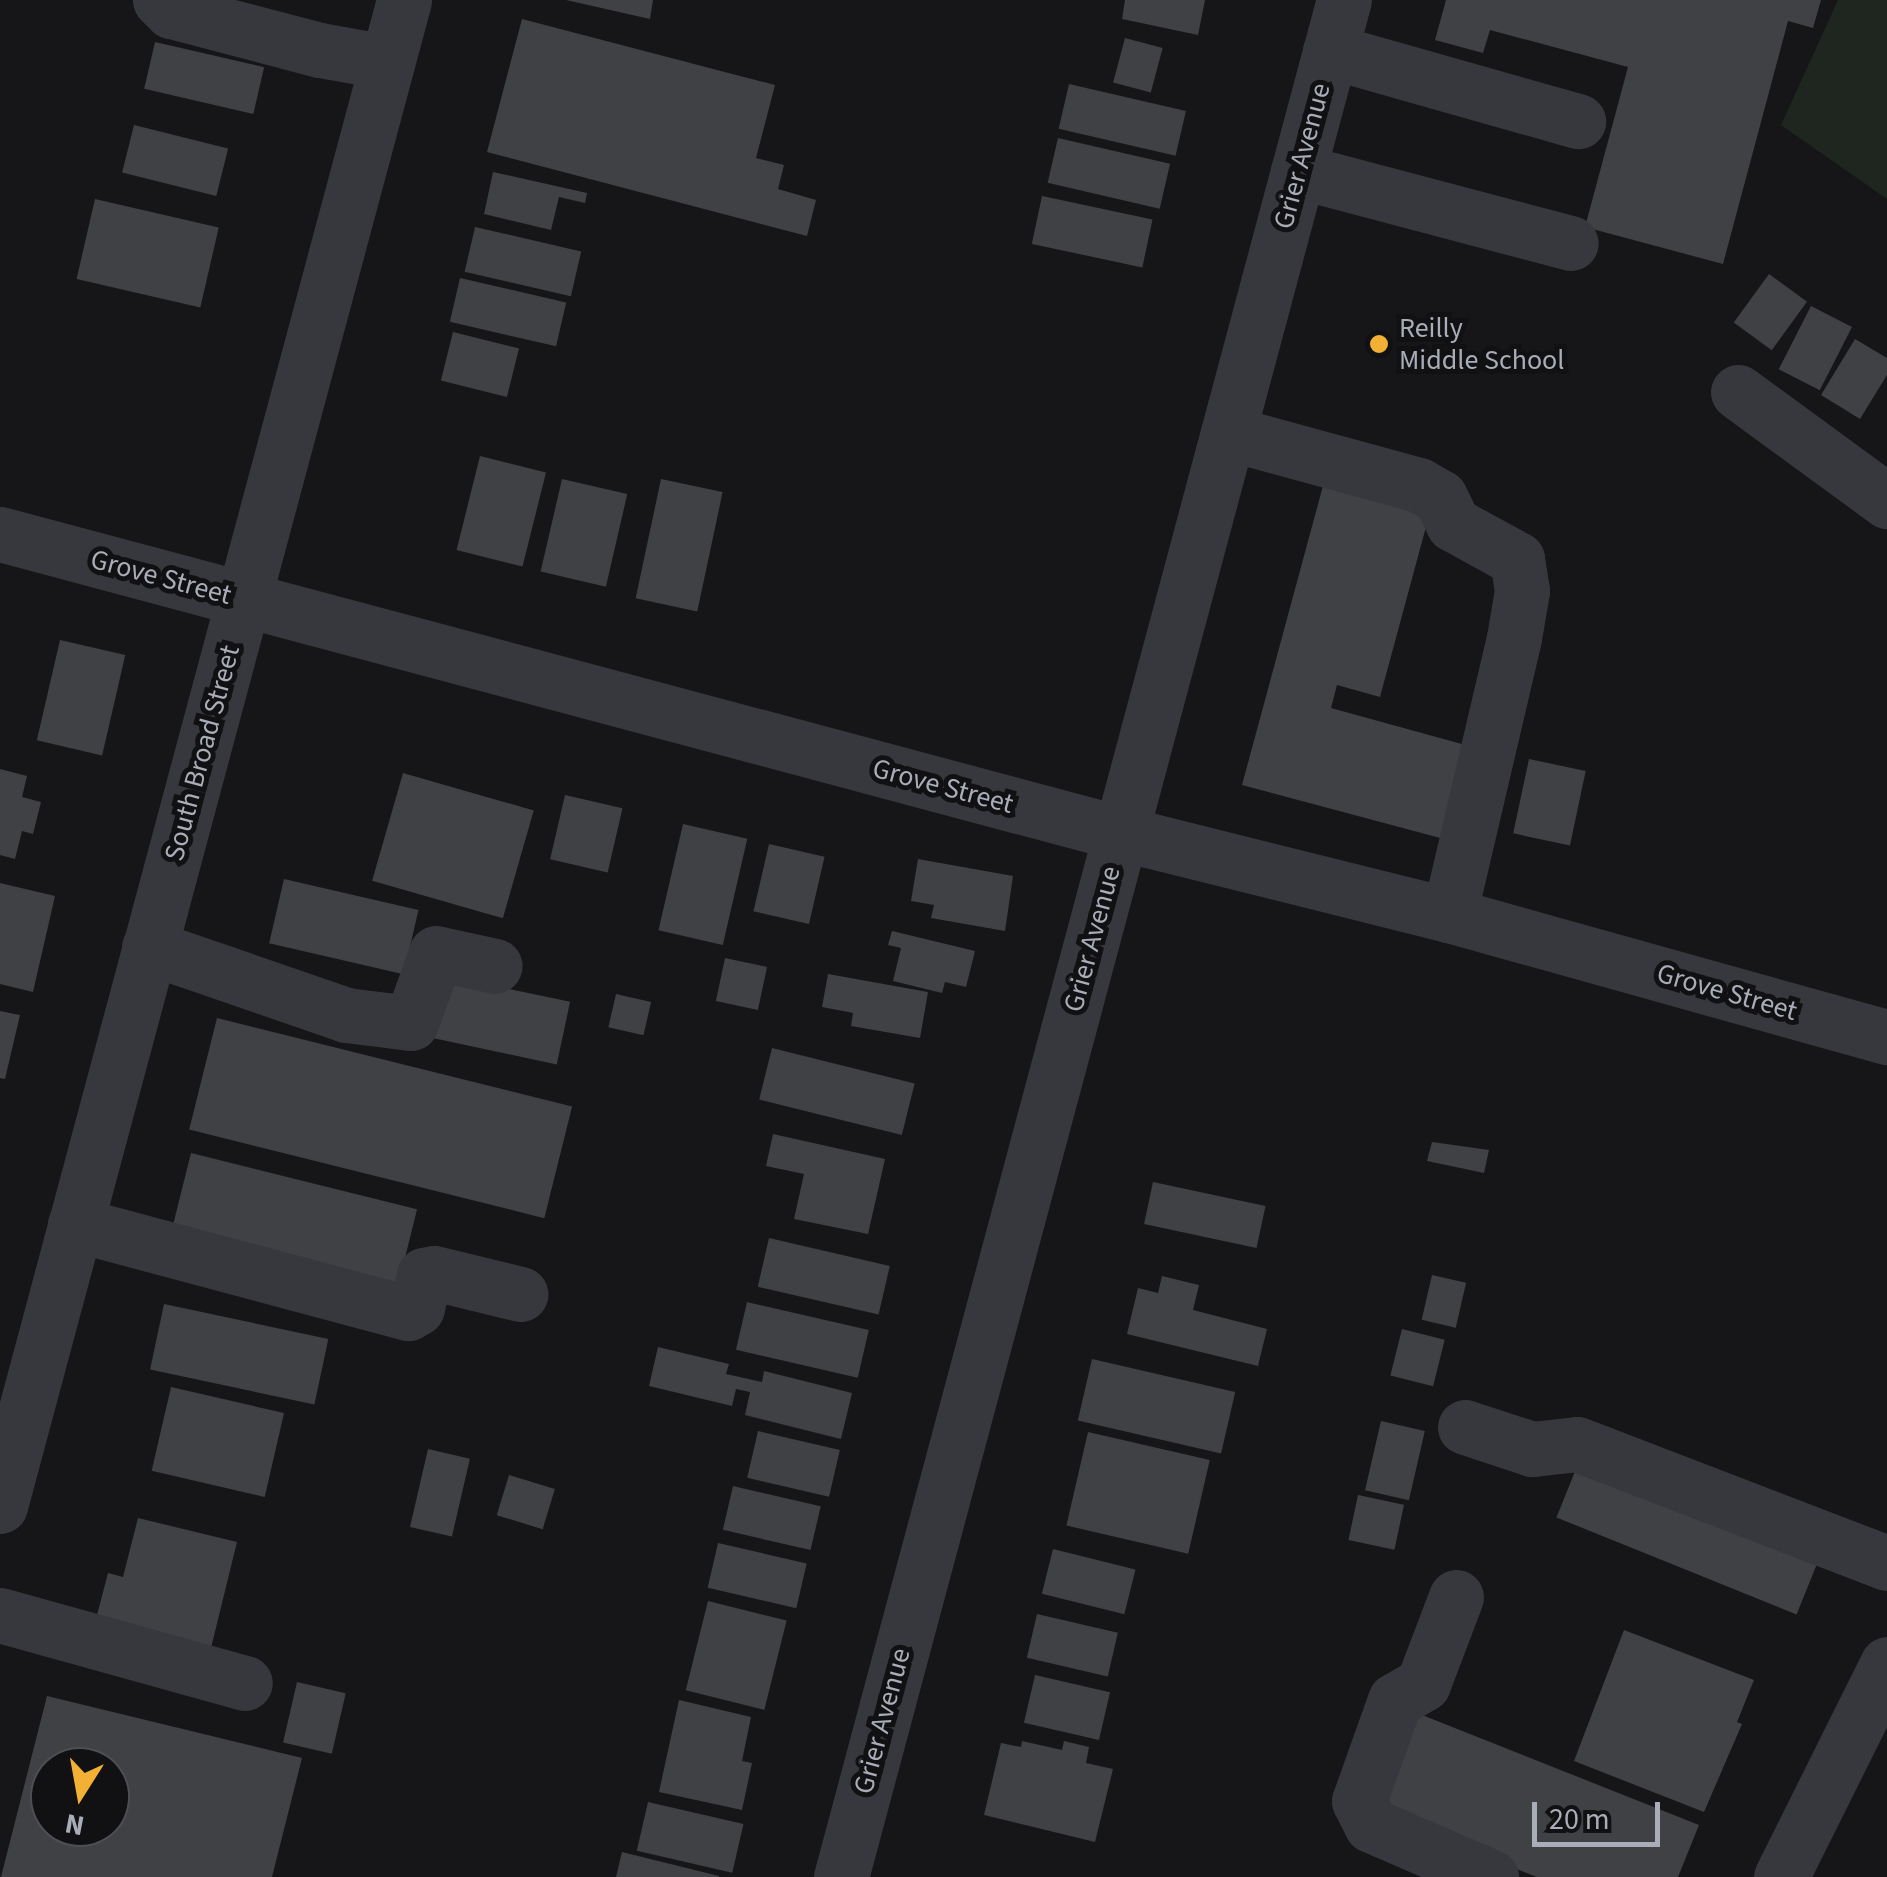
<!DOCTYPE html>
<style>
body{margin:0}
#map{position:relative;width:1887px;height:1877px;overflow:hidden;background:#161618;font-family:"Source Sans 3",sans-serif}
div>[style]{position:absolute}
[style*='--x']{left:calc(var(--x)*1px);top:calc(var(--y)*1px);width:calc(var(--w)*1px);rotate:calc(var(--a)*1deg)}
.green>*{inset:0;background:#1e261f}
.building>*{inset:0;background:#404145;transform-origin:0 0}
.minor>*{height:55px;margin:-27.5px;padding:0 27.5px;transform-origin:27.5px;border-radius:27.5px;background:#37383d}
.dots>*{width:28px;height:28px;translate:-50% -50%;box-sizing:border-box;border:5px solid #111113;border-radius:50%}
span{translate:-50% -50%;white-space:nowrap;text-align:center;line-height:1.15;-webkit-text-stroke:10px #111113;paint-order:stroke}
.street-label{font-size:28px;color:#a8adb8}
.poi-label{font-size:28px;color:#a8adb8}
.left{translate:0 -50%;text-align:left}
.north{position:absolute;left:30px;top:1747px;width:100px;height:100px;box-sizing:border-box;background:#111113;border:2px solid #4d4f55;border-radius:50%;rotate:191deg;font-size:28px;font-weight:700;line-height:40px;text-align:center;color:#a8adb8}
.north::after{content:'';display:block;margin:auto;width:35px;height:45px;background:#f2b134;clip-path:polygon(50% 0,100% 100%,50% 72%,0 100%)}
.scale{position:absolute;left:1532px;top:1802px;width:128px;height:45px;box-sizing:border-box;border:5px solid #a8adb8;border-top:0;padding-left:12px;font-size:30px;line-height:35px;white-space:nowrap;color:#a8adb8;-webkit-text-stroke:8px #111113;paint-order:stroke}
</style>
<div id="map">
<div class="green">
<div style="clip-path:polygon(1838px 0,1887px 0,1887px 199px,1781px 125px)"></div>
</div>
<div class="building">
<div style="clip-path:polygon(566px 0,653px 0,650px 19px)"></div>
<div style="clip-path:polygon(1125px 0,1205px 0,1198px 35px,1122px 19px)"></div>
<div style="clip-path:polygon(1446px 0,1821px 0,1813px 28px,1788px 21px,1723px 264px,1585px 227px,1628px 67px,1490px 30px,1483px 53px,1435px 40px)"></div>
<div style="clip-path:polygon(522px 19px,775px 85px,756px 158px,784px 165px,778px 189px,816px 200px,807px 236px,487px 152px)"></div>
<div style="left:1125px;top:38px;width:39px;height:46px;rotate:15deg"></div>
<div style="left:155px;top:42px;width:112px;height:48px;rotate:13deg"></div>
<div style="left:1069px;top:84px;width:120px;height:46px;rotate:13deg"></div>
<div style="left:134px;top:125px;width:97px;height:49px;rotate:14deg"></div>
<div style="left:1058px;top:138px;width:115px;height:46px;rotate:13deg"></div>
<div style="clip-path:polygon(493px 172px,587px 193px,585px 203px,559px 197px,551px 230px,484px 214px)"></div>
<div style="left:1042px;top:196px;width:113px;height:49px;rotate:12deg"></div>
<div style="left:95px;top:199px;width:127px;height:82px;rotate:13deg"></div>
<div style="left:475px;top:227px;width:109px;height:46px;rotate:13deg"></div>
<div style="left:1769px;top:274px;width:47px;height:60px;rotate:36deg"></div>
<div style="left:460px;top:278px;width:109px;height:45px;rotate:13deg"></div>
<div style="left:1811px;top:306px;width:46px;height:71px;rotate:27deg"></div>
<div style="left:453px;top:332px;width:68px;height:50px;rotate:14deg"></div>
<div style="clip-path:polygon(1855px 339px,1887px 358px,1887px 375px,1860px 419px,1821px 395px)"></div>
<div style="left:480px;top:456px;width:68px;height:97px;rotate:14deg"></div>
<div style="clip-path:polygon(1327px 471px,1433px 501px,1380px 697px,1337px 685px,1331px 708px,1469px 746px,1444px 839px,1242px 785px)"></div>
<div style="left:562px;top:479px;width:67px;height:95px;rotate:13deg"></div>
<div style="left:661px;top:479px;width:63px;height:122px;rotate:12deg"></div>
<div style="left:60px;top:640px;width:67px;height:103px;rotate:13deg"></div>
<div style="left:1529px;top:759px;width:58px;height:76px;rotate:12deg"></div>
<div style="clip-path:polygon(0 769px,27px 776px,22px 797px,41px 802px,33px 834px,22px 831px,15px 859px,0 855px)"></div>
<div style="left:403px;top:773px;width:136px;height:112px;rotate:16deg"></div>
<div style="left:565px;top:795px;width:59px;height:66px;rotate:13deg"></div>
<div style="left:683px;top:824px;width:66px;height:109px;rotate:13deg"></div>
<div style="left:769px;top:844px;width:57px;height:69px;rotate:13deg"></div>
<div style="clip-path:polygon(918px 859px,1013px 876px,1005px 931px,931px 918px,934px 905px,911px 901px)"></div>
<div style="left:284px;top:879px;width:138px;height:66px;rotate:13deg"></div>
<div style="clip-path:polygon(0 883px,55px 896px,33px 992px,0 984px)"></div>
<div style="clip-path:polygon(892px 931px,975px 951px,966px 987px,945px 982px,942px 993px,893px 981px,901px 948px,888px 945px)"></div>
<div style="left:725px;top:958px;width:43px;height:44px;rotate:12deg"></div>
<div style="left:439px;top:974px;width:134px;height:64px;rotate:12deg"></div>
<div style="clip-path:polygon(828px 974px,928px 992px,920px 1038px,851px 1026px,853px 1013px,822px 1007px)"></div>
<div style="left:616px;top:994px;width:36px;height:34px;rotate:13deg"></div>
<div style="clip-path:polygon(0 1011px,20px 1015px,5px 1079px,0 1078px)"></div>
<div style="left:217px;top:1018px;width:366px;height:115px;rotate:14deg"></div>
<div style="left:772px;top:1048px;width:147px;height:53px;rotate:14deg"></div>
<div style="clip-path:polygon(773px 1134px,885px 1159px,868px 1234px,794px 1219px,804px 1174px,766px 1166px)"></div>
<div style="clip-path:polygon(1432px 1142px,1489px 1150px,1484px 1173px,1427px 1161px)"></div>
<div style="left:191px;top:1153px;width:233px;height:98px;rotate:14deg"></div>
<div style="left:1153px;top:1182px;width:115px;height:43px;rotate:12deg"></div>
<div style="left:769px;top:1238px;width:124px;height:50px;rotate:13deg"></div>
<div style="left:1432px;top:1275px;width:35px;height:46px;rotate:13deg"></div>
<div style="clip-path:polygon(1162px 1276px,1199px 1285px,1193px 1310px,1267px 1329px,1258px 1366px,1127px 1334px,1138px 1288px,1158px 1293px)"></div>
<div style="left:747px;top:1302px;width:125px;height:49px;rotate:13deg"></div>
<div style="left:164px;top:1304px;width:168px;height:67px;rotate:12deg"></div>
<div style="left:1402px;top:1329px;width:44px;height:48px;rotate:14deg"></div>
<div style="clip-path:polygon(658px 1347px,729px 1364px,726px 1374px,762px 1382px,764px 1371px,852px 1393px,841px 1439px,745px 1415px,750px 1392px,736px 1389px,732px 1406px,649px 1386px)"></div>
<div style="left:1092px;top:1359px;width:147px;height:63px;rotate:13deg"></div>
<div style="left:171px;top:1387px;width:116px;height:86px;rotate:13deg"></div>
<div style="left:1381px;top:1421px;width:45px;height:71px;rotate:13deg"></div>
<div style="left:758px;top:1431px;width:84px;height:48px;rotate:13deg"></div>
<div style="left:1088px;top:1432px;width:125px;height:96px;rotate:13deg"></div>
<div style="left:428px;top:1449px;width:43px;height:80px;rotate:13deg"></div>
<div style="left:1580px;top:1459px;width:259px;height:63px;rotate:22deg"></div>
<div style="left:509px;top:1475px;width:48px;height:42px;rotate:17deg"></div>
<div style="left:733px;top:1486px;width:90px;height:45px;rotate:13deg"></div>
<div style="left:1358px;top:1495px;width:47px;height:46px;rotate:12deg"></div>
<div style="clip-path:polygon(138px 1518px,237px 1542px,211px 1648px,96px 1619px,108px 1573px,123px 1577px)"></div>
<div style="left:718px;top:1543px;width:91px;height:46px;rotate:13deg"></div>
<div style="left:1053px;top:1549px;width:85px;height:46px;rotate:14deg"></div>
<div style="left:708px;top:1601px;width:81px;height:92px;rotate:14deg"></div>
<div style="left:1037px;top:1614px;width:83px;height:45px;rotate:13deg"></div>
<div style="clip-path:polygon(1624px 1630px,1754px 1680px,1737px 1722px,1742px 1724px,1704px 1812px,1574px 1761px)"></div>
<div style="left:1035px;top:1675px;width:77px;height:49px;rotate:13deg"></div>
<div style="left:297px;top:1682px;width:50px;height:62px;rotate:13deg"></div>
<div style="clip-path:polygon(evenodd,47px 1696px,302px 1758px,272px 1877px,1px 1877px,47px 1696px,50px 1767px,110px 1767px,110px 1827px,50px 1827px,50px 1767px)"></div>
<div style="clip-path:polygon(679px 1700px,751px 1717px,742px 1761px,752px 1763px,742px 1810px,659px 1792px)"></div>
<div style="clip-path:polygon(1412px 1711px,1699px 1825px,1678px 1877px,1537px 1877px,1372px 1812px)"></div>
<div style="clip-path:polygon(1022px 1741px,1062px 1750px,1064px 1741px,1089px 1747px,1086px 1763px,1113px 1769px,1095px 1842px,984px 1815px,1001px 1743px,1021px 1747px)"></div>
<div style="left:648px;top:1802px;width:98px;height:50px;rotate:13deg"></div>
<div style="clip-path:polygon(622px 1852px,719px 1876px,719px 1877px,616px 1877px)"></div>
</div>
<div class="minor">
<div style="--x:160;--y:0;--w:16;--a:45"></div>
<div style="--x:171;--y:11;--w:154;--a:14.7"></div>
<div style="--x:320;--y:50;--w:68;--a:10.2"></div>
<div style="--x:1330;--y:51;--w:258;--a:15.8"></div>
<div style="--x:1298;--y:171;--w:282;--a:14.8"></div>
<div style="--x:1738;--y:392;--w:185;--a:36.2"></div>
<div style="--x:1228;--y:433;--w:198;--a:15.2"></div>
<div style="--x:1419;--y:485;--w:24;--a:30"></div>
<div style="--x:1440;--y:497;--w:30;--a:64"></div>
<div style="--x:1453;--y:524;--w:73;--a:28.7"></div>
<div style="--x:1517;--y:559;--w:32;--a:81"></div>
<div style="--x:1522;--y:591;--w:48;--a:99.7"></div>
<div style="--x:1514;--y:638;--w:285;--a:103.2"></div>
<div style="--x:0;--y:534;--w:1159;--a:14.95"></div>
<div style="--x:1120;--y:833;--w:339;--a:14"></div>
<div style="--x:1449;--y:915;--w:455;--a:15.6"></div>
<div style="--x:149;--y:947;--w:208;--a:19"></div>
<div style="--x:346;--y:1015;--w:65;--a:7"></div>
<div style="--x:411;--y:1023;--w:74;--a:-70.3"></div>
<div style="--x:436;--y:953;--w:60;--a:12.4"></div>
<div style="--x:75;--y:1224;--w:345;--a:15"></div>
<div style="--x:408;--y:1313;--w:10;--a:-29"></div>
<div style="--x:417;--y:1308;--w:34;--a:-78"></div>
<div style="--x:424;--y:1275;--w:10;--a:-11"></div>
<div style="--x:434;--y:1273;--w:89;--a:13.7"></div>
<div style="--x:1465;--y:1427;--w:71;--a:18.2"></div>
<div style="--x:1532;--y:1449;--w:45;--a:-6.3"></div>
<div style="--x:1577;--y:1444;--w:332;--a:21"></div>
<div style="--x:0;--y:1506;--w:1559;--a:-74.98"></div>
<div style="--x:1456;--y:1597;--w:93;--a:110.8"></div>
<div style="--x:1423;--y:1684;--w:32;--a:150"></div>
<div style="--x:1395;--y:1700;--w:107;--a:109.6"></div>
<div style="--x:1359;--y:1801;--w:27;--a:63"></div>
<div style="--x:1371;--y:1825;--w:131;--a:23.4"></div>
<div style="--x:0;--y:1615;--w:254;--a:15.5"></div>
<div style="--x:841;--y:1877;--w:1943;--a:-75"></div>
<div style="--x:1781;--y:1877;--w:238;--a:-63.5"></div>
</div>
<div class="dots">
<div style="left:1379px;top:344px;background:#f2b134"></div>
</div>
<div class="street-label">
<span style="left:1302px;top:156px;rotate:-75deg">Grier Avenue</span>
<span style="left:161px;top:577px;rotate:15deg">Grove Street</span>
<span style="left:202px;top:753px;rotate:-75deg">South Broad Street</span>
<span style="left:943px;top:786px;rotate:15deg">Grove Street</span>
<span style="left:1092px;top:939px;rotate:-75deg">Grier Avenue</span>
<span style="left:1727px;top:992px;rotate:16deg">Grove Street</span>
<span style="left:882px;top:1721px;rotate:-75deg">Grier Avenue</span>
</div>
<div class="poi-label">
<span class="left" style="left:1399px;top:344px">Reilly<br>Middle School</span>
</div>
<div class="north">N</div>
<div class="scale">20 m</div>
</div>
